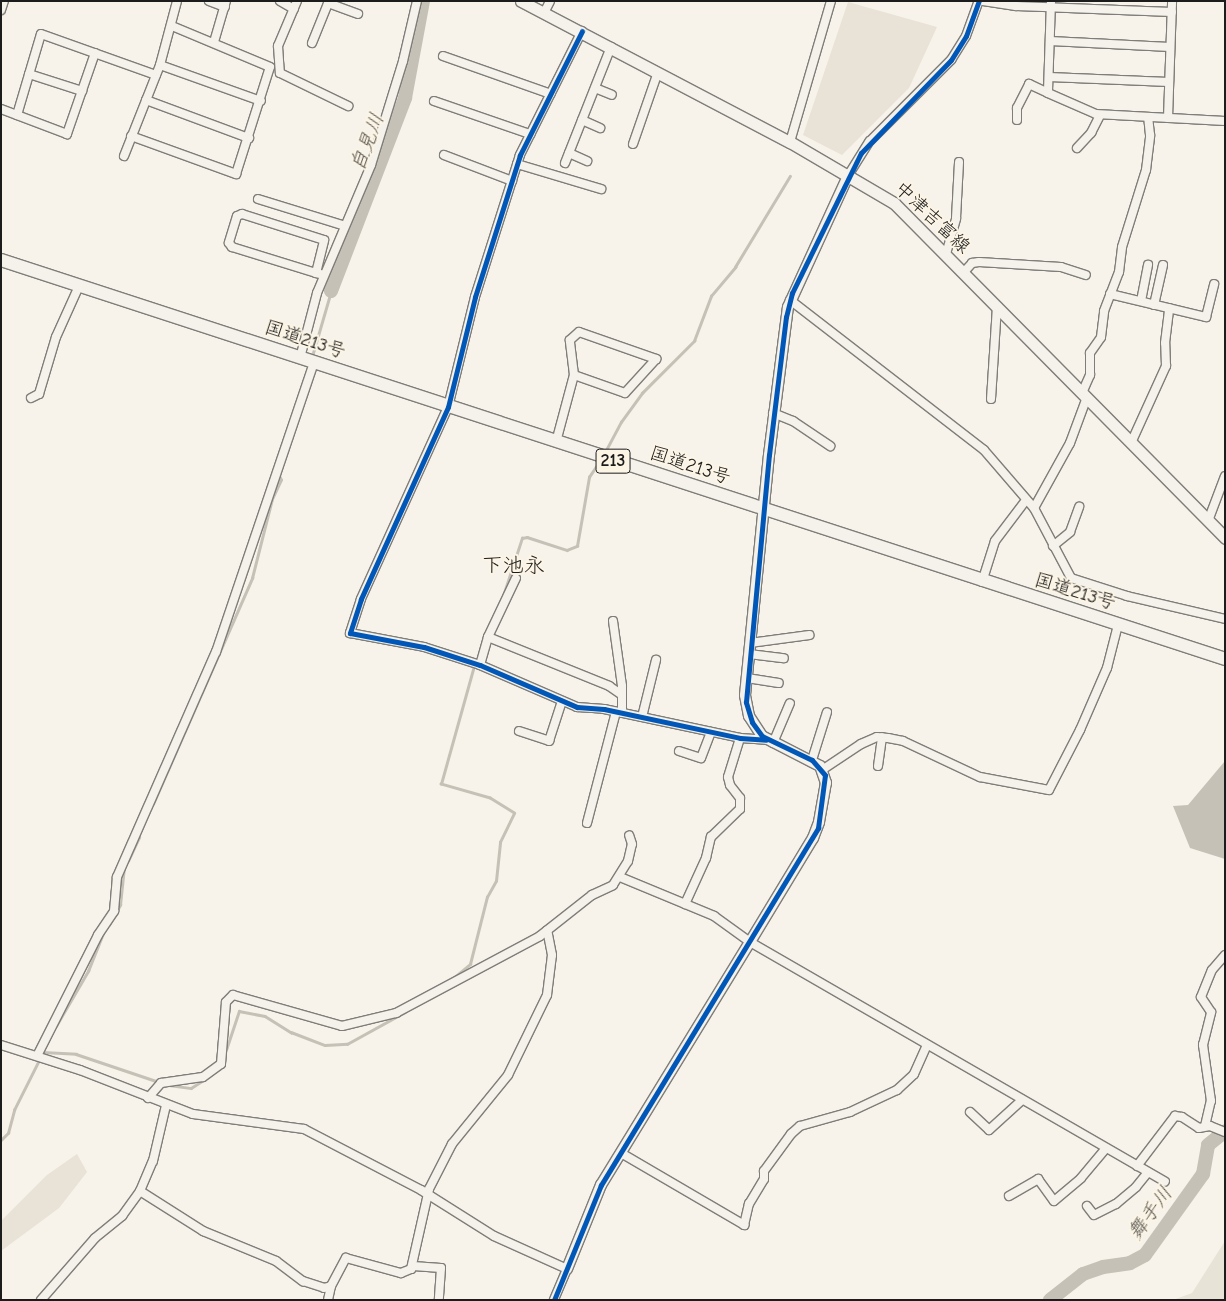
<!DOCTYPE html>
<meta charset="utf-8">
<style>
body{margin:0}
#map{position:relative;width:1226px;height:1301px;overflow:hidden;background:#f7f3ea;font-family:"Comic Neue","Klee One",sans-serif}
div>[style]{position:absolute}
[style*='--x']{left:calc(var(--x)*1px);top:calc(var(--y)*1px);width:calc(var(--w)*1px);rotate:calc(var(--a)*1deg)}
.built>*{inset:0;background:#e8e3d7}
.green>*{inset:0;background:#e8e2d7}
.water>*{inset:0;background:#c5c1b7}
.stream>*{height:2.5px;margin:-1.25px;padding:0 1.25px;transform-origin:1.25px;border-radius:1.25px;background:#c5c1b7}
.river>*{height:14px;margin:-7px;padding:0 7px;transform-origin:7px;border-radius:7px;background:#c5c1b7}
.roads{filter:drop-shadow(1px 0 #7f7d79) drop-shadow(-1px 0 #7f7d79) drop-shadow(0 1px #7f7d79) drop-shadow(0 -1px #7f7d79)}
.minor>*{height:8px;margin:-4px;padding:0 4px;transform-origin:4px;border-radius:4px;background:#f5f2ec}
.tertiary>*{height:10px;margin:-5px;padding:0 5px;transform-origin:5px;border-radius:5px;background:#f5f2ec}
.secondary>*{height:11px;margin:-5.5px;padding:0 5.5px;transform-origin:5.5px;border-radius:5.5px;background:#f5f2ec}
.trunk>*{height:12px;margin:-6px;padding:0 6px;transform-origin:6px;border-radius:6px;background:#f5f2ec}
.cycleway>*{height:5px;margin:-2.5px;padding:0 2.5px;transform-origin:2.5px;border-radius:2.5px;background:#0057b8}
span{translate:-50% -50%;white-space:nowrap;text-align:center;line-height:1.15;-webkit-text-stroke:4px #fcf5e5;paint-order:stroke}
.shield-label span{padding:1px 4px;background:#fcf5e5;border:1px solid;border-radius:4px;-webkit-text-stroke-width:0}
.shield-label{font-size:18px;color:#1c1c1c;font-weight:700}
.street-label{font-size:19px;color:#1c1c1c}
.water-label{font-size:20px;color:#575551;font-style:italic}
.quarter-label{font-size:21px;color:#1c1c1c}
.frame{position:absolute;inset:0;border:2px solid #1c1c1c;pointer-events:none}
</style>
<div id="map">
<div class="built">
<div style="clip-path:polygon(1225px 1241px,1225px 1300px,1173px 1300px,1192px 1293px)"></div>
</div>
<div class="green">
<div style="clip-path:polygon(848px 2px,937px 27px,909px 88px,842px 155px,803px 135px)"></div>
<div style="clip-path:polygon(77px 1154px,87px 1172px,59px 1208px,1px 1251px,1px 1221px,47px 1175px)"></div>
</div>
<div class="water">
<div style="clip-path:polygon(1225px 761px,1225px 859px,1190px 848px,1173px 806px,1188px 805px)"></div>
</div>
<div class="stream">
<div style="--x:313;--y:353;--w:65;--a:-73.8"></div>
<div style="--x:605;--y:452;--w:34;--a:-62"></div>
<div style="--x:621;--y:422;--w:36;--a:-54"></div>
<div style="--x:642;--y:393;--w:74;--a:-45"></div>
<div style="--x:694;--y:341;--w:48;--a:-69.3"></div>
<div style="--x:711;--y:296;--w:38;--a:-50"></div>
<div style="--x:735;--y:267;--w:106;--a:-58.9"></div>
<div style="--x:503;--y:596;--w:61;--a:-71.9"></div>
<div style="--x:522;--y:538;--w:5;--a:-11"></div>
<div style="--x:527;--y:537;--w:42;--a:18"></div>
<div style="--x:567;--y:550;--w:11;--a:-22"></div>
<div style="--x:577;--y:546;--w:70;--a:-80.1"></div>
<div style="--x:589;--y:477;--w:22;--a:-56"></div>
<div style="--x:153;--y:804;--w:247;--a:-66.3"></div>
<div style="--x:252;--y:578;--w:81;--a:-75.8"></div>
<div style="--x:272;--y:499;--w:21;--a:-65"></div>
<div style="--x:281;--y:480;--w:7;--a:-117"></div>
<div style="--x:128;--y:861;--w:26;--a:-65"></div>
<div style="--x:109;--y:925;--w:23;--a:-61"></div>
<div style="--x:120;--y:905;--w:36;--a:-84"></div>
<div style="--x:451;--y:980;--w:25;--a:-40"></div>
<div style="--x:470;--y:964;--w:69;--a:-75.8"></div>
<div style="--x:487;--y:897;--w:18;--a:-61"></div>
<div style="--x:496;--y:881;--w:39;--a:-84"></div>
<div style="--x:500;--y:842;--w:32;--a:-64"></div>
<div style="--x:514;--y:813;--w:28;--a:-148"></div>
<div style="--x:490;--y:798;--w:51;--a:-164.1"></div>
<div style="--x:441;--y:784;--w:123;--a:-74.4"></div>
<div style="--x:56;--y:1026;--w:64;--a:-59.8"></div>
<div style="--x:88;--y:971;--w:43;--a:-68.2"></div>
<div style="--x:43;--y:1052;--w:33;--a:3"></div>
<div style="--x:76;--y:1054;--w:88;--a:18.6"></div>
<div style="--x:225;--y:1053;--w:44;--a:-71.6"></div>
<div style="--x:239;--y:1011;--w:26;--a:11"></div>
<div style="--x:265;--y:1016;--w:31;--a:32"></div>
<div style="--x:291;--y:1032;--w:36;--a:21"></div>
<div style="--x:325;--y:1045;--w:22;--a:-3"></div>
<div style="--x:347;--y:1044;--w:66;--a:-28.9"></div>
<div style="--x:169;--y:1085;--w:22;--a:8"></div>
<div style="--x:191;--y:1088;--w:17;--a:-33"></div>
<div style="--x:1;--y:1140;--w:10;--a:-45"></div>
<div style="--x:8;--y:1133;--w:24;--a:-75"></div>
<div style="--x:14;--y:1110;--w:58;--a:-63.4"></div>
</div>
<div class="river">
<div style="--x:331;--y:291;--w:207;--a:-69"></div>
<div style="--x:405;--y:98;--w:99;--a:-79.5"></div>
<div style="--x:1050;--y:1300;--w:42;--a:-38.2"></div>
<div style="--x:1083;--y:1274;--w:21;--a:-19"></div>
<div style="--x:1103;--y:1267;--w:27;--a:-8"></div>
<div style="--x:1130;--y:1263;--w:17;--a:-28"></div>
<div style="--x:1145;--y:1255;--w:100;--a:-54.4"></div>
<div style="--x:1203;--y:1174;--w:29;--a:-80"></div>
<div style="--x:1208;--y:1145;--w:22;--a:-39"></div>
</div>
<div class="roads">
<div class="minor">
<div style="--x:209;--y:1;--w:17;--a:21"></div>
<div style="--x:280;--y:1;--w:16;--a:30"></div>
<div style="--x:297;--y:1;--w:49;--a:112.9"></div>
<div style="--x:278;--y:46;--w:27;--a:86"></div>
<div style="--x:280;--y:73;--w:76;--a:25.9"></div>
<div style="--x:983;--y:1;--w:33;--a:9"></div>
<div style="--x:1016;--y:6;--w:156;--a:2.2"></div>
<div style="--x:1051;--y:1;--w:92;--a:91.9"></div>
<div style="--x:1048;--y:93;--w:52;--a:23.6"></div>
<div style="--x:1096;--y:114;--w:129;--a:3.1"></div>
<div style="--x:328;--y:3;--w:32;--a:20"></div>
<div style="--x:1;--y:10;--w:9;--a:-72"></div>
<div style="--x:544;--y:13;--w:13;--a:-63"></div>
<div style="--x:582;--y:31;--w:139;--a:116.6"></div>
<div style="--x:520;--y:155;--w:149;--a:107.6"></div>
<div style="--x:475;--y:297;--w:113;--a:103.8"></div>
<div style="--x:448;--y:407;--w:211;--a:114.4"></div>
<div style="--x:361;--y:599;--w:36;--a:108"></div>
<div style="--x:350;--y:633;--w:75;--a:10.7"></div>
<div style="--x:424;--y:647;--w:59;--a:17.8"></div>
<div style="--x:480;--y:665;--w:106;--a:23.4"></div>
<div style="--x:577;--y:707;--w:27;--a:4"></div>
<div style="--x:604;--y:709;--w:139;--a:12"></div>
<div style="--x:740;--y:738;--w:26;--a:4"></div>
<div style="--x:1050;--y:41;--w:120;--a:2.9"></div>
<div style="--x:214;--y:42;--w:43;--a:-73.7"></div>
<div style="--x:312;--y:43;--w:45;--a:-68"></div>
<div style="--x:95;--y:53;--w:86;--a:109.1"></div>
<div style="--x:67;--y:134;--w:53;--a:-159.2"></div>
<div style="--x:17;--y:115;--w:84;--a:-73.5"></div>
<div style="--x:41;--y:34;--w:122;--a:19.6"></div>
<div style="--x:443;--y:56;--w:114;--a:19.4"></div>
<div style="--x:160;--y:65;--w:107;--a:19.6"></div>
<div style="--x:29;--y:74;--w:56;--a:17.8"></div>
<div style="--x:1049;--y:77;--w:120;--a:2.4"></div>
<div style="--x:595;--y:88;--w:18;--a:22"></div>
<div style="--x:146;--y:100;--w:110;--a:20.3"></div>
<div style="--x:434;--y:101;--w:102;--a:19"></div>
<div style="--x:1;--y:109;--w:17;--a:21"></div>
<div style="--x:1168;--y:118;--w:117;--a:-88"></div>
<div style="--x:582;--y:120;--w:20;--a:24"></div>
<div style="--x:1017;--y:120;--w:12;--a:-90"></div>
<div style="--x:1017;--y:108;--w:27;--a:-63"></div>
<div style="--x:1029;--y:84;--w:21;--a:25"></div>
<div style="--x:131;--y:136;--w:112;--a:19.9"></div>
<div style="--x:236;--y:174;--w:112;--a:-72.4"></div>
<div style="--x:270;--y:67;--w:106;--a:-157.3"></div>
<div style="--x:790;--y:142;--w:147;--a:-73.8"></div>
<div style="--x:633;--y:144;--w:76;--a:-70.9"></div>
<div style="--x:1077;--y:148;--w:21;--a:-47"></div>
<div style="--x:1091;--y:133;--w:20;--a:-63"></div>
<div style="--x:569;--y:153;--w:20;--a:24"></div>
<div style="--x:444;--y:155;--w:73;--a:20.9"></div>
<div style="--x:124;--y:156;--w:98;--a:-68.4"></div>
<div style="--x:160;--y:65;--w:66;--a:-75.1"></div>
<div style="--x:565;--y:163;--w:125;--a:-68.4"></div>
<div style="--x:517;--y:164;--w:88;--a:16.6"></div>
<div style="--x:849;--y:174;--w:39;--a:-58"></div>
<div style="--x:870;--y:141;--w:115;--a:-45"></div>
<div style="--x:951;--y:60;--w:28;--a:-58"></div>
<div style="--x:966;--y:36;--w:37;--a:-70"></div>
<div style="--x:258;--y:199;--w:91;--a:17.2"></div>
<div style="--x:946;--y:254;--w:37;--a:-74"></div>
<div style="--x:956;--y:218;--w:56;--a:-86.9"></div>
<div style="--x:964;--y:272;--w:12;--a:-48"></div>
<div style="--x:972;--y:263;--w:7;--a:-8"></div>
<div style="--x:979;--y:262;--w:82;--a:3.5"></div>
<div style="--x:1061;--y:267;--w:26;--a:18"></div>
<div style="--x:316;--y:273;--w:34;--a:-76"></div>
<div style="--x:324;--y:240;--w:86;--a:-162.4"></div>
<div style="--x:242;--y:214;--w:5;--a:158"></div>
<div style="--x:237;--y:216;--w:28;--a:107"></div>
<div style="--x:229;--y:243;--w:5;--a:53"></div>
<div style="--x:232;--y:247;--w:88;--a:17.2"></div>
<div style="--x:316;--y:273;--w:8;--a:14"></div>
<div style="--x:1110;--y:294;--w:99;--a:13.5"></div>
<div style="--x:1206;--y:317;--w:34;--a:-76"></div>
<div style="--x:790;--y:300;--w:245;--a:37.7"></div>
<div style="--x:984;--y:450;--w:77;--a:49.2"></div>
<div style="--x:1034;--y:508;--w:79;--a:62.1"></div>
<div style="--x:1071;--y:578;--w:59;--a:17.8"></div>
<div style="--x:1127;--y:596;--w:101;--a:13.2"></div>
<div style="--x:1141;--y:301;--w:37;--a:-79"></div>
<div style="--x:1154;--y:305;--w:41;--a:-77.3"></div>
<div style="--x:300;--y:358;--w:67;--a:-75.3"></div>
<div style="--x:317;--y:293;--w:139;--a:-67.1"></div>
<div style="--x:371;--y:165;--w:109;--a:-72.9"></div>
<div style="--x:403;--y:61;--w:62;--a:-76.9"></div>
<div style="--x:1082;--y:393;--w:20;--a:-66"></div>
<div style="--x:1090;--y:375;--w:22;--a:-90"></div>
<div style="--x:1090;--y:353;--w:19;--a:-55"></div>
<div style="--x:1101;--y:337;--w:26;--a:-83"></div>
<div style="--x:1104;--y:311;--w:42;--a:-69"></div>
<div style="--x:1119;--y:272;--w:25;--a:-83"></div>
<div style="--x:1122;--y:247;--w:81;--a:-72.7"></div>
<div style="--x:1146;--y:170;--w:35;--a:-83"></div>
<div style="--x:1150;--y:135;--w:18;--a:-96"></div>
<div style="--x:31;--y:398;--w:9;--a:-27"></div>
<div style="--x:39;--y:394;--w:59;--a:-73.4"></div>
<div style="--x:56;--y:337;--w:56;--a:-65.7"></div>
<div style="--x:991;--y:399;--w:93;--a:-86.3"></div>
<div style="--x:773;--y:413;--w:22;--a:22"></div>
<div style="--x:793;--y:421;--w:45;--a:34"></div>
<div style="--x:556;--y:442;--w:69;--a:-75"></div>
<div style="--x:574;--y:375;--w:35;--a:-97"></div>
<div style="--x:570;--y:340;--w:12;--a:-42"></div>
<div style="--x:579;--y:332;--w:82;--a:19.3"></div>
<div style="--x:656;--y:359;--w:46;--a:132.4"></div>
<div style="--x:625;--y:393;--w:54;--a:-160.6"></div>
<div style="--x:1131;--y:443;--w:85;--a:-65.6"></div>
<div style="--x:1166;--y:366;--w:23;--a:-92"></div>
<div style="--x:1165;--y:343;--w:35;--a:-83"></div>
<div style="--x:1034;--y:508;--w:74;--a:-61"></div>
<div style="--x:1070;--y:443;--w:49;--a:-69.7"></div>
<div style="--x:1208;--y:521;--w:48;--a:-69.3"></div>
<div style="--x:1053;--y:546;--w:22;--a:-39"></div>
<div style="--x:1070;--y:532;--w:27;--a:-70"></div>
<div style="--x:982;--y:582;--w:43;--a:-72.4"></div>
<div style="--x:995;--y:541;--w:51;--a:-52.9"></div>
<div style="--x:613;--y:621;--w:66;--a:82.1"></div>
<div style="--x:622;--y:686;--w:27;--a:90"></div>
<div style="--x:488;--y:637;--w:65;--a:-64.6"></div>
<div style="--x:750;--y:643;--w:60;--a:-7.7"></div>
<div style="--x:749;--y:654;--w:35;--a:7"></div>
<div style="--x:480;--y:665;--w:29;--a:-74"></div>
<div style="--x:488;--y:637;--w:131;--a:22"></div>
<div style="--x:609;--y:686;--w:14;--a:34"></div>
<div style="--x:747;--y:678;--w:32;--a:9"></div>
<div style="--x:642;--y:717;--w:59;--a:-76.2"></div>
<div style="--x:519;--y:731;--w:32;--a:18"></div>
<div style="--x:549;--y:741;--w:42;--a:-72"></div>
<div style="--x:773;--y:743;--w:43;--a:-67"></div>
<div style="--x:679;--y:751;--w:23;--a:18"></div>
<div style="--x:701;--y:758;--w:28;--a:-69"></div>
<div style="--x:812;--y:760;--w:50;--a:-72.6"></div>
<div style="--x:878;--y:766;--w:29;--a:-82"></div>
<div style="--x:822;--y:770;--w:47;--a:-33.7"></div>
<div style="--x:861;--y:744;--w:17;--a:-24"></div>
<div style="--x:877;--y:737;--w:11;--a:5"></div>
<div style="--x:888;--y:738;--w:15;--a:11"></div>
<div style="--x:903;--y:741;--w:85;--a:25.1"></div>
<div style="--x:980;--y:777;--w:70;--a:10.7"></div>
<div style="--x:1049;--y:790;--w:68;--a:-62.7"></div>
<div style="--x:1080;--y:730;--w:68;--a:-66.5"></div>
<div style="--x:1107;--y:668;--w:44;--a:-75.7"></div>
<div style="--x:587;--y:823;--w:115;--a:-75.4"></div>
<div style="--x:620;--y:877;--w:102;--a:22.5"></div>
<div style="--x:714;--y:916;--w:44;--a:35.8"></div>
<div style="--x:750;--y:942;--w:479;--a:30"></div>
<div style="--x:685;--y:904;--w:51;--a:-65.5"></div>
<div style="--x:706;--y:858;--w:22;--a:-77"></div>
<div style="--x:711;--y:837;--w:40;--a:-44"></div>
<div style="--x:740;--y:809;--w:11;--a:-90"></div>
<div style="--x:740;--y:798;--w:16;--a:-128"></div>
<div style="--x:730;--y:785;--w:8;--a:-104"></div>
<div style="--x:728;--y:777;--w:41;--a:-72.9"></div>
<div style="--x:1;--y:1045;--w:83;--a:17.6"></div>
<div style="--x:80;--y:1070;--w:121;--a:21.3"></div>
<div style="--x:193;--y:1114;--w:112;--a:7.7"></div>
<div style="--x:304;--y:1129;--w:132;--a:27.5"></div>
<div style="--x:421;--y:1190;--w:86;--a:32.2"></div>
<div style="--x:494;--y:1236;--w:80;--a:24.3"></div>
<div style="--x:567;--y:1269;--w:34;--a:113"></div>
<div style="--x:37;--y:1056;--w:136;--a:-63.2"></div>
<div style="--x:98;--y:935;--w:29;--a:-56"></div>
<div style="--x:114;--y:911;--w:34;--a:-85"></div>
<div style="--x:117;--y:877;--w:246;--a:-66.3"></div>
<div style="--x:216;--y:652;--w:305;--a:-71.3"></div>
<div style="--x:148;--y:1098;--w:20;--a:-49"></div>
<div style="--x:161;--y:1083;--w:42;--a:-8.1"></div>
<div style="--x:203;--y:1077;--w:22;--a:-36"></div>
<div style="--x:221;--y:1064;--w:62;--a:-85.4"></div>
<div style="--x:226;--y:1002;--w:10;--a:-45"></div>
<div style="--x:233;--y:995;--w:113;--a:15.9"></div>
<div style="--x:342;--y:1026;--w:56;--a:-13.5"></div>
<div style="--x:396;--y:1013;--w:163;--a:-28.1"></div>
<div style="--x:540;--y:936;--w:66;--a:-38.3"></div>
<div style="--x:592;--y:895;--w:23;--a:-25"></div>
<div style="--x:613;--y:885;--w:28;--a:-58"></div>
<div style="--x:628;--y:861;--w:17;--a:-77"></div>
<div style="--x:632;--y:844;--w:9;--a:-108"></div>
<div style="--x:970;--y:1112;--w:26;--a:43"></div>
<div style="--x:989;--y:1130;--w:45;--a:-42.3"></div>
<div style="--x:1205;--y:1126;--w:26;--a:-77"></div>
<div style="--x:1211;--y:1101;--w:57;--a:-98.1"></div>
<div style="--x:1203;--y:1045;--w:34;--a:-76"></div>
<div style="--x:1211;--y:1012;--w:18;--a:-124"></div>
<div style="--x:1201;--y:997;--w:29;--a:-68"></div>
<div style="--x:1212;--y:970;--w:20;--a:-49"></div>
<div style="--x:621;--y:1153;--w:143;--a:30.3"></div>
<div style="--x:744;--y:1225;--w:22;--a:-77"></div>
<div style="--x:749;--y:1204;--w:29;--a:-59"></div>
<div style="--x:764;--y:1179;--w:8;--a:-90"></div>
<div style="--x:764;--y:1171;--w:46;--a:-53.9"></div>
<div style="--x:791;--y:1134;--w:12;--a:-42"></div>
<div style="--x:800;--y:1126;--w:52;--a:-15.6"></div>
<div style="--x:850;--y:1112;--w:52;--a:-25.1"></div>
<div style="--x:897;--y:1090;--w:23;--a:-43"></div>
<div style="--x:914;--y:1074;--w:32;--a:-66"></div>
<div style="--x:1137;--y:1166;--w:63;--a:-52.8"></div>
<div style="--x:1175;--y:1116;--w:7;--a:8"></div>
<div style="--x:1182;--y:1117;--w:20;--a:33"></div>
<div style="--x:1199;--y:1128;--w:11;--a:-10"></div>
<div style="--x:1210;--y:1126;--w:16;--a:22"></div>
<div style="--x:140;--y:1191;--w:75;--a:32.4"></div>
<div style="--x:203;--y:1231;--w:79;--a:22.3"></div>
<div style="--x:276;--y:1261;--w:34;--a:37"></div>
<div style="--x:303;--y:1281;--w:22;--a:18"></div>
<div style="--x:324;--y:1288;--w:7;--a:-16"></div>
<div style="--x:1009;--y:1196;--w:34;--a:-30"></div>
<div style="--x:1038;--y:1179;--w:27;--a:54"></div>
<div style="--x:1054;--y:1201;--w:35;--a:-40"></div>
<div style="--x:1081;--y:1178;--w:39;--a:-50"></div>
<div style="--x:1087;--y:1206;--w:11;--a:52"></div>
<div style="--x:1094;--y:1215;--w:25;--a:-27"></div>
<div style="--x:1116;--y:1204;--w:26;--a:-40"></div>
<div style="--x:1136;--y:1187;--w:19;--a:-51"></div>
<div style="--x:413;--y:1266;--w:28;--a:4"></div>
<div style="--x:441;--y:1268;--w:32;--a:94"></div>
<div style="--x:41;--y:1300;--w:82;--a:-48.9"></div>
<div style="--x:95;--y:1238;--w:35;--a:-39"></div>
<div style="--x:122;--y:1216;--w:31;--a:-54"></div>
<div style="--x:140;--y:1191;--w:33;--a:-67"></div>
<div style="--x:153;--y:1161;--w:57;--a:-76.9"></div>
<div style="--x:328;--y:1300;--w:14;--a:-78"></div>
<div style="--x:331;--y:1286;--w:32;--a:-62"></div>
<div style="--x:346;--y:1258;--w:57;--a:15.3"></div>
<div style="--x:401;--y:1273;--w:11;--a:-22"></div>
<div style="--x:411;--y:1269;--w:82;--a:-77.3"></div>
<div style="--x:429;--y:1189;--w:51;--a:-62.9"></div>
<div style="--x:452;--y:1144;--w:89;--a:-50.9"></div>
<div style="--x:508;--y:1075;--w:89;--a:-64"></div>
<div style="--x:547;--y:995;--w:40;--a:-82.9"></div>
<div style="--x:552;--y:955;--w:25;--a:-101"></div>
</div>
<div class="tertiary">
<div style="--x:567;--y:1269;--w:91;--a:-68"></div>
<div style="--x:601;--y:1185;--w:285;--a:-58.5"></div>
<div style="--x:750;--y:942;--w:122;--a:-58.8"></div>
<div style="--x:813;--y:838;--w:17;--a:-69"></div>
<div style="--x:819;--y:822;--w:40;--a:-80"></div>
<div style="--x:826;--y:783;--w:18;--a:-109"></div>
<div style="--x:820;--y:766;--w:65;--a:-152.7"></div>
<div style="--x:762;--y:736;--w:24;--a:-123"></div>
<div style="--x:749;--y:716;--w:21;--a:-101"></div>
<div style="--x:745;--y:695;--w:241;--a:-84.3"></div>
<div style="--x:769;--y:455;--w:149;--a:-82.7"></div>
<div style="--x:788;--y:307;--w:146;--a:-65.4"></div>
</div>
<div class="secondary">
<div style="--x:521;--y:1;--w:304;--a:27.7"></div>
<div style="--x:790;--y:142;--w:121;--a:30.4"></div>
<div style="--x:894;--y:203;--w:471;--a:45.3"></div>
</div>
<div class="trunk">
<div style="--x:1;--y:260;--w:1287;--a:18.05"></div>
</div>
</div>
<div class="cycleway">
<div style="--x:582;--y:31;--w:139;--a:116.6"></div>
<div style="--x:520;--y:155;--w:149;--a:107.6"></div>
<div style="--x:475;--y:297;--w:113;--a:103.8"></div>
<div style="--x:448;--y:407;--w:211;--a:114.4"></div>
<div style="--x:361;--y:599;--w:36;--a:108"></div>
<div style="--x:350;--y:633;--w:75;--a:10.7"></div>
<div style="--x:424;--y:647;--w:59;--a:17.8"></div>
<div style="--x:480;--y:665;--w:106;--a:23.4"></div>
<div style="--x:577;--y:707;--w:27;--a:4"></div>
<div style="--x:604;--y:709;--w:139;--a:12"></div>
<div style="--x:740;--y:738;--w:26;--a:4"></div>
<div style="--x:554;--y:1300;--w:124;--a:-67.8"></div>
<div style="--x:601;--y:1185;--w:418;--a:-58.7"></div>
<div style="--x:818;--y:828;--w:53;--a:-82.5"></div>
<div style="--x:825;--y:775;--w:20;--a:-131"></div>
<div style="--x:812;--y:760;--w:55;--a:-154.4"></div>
<div style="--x:762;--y:736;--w:17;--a:-126"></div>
<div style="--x:752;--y:722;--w:21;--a:-107"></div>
<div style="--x:746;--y:702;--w:248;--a:-84.7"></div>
<div style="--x:769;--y:455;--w:139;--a:-83"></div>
<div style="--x:786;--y:317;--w:25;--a:-76"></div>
<div style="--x:792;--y:293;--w:156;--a:-63.8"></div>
<div style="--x:861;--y:153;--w:129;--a:-45.9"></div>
<div style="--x:951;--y:60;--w:28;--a:-58"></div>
<div style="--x:966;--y:36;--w:37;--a:-70"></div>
</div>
<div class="shield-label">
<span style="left:613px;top:461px">213</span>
</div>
<div class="street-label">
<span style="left:932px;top:218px;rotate:43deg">中津吉富線</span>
<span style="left:305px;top:340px;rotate:18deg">国道213号</span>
<span style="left:690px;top:466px;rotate:18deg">国道213号</span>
<span style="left:1075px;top:592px;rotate:17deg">国道213号</span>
</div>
<div class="water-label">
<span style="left:367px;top:142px;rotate:-69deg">自見川</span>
<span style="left:1150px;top:1213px;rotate:-54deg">舞手川</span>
</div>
<div class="quarter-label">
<span style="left:513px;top:565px">下池永</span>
</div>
<div class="frame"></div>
</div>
